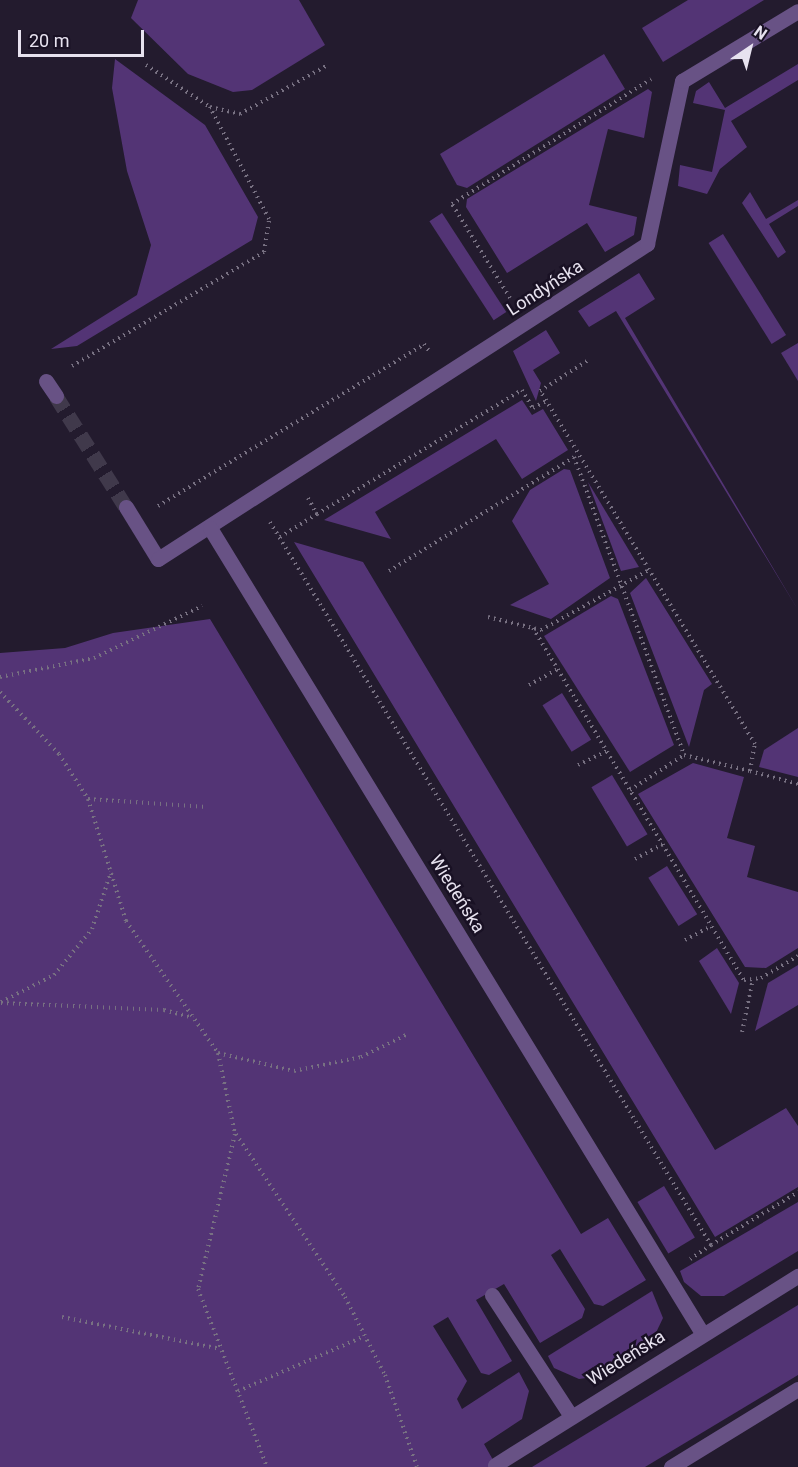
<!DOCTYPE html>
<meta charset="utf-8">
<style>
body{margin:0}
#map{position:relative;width:798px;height:1467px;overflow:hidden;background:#231b2e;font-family:Roboto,sans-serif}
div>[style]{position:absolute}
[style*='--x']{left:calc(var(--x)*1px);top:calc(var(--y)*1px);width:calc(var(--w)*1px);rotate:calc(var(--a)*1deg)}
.green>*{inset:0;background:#533475;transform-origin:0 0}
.minor-tunnel>*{height:15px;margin-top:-7.5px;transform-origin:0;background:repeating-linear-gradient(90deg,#40394b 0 15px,transparent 0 23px)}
.path>*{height:4px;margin-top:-2px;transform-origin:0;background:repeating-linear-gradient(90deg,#787182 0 1.5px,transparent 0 6px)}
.service>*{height:15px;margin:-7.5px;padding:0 7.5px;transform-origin:7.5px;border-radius:7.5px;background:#685285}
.minor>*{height:15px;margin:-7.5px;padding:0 7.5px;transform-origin:7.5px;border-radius:7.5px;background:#685285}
span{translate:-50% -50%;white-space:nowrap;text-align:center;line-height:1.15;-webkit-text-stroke:5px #191124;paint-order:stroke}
.street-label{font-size:18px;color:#e7e2ef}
.north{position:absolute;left:720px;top:18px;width:60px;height:60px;-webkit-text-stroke:4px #191124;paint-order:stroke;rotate:35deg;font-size:16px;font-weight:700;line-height:24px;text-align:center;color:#e7e2ef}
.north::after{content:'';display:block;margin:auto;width:21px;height:27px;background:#e7e2ef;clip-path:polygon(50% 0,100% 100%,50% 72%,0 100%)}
.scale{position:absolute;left:18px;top:30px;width:126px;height:27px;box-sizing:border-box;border:3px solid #e7e2ef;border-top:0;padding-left:8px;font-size:18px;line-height:21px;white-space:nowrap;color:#e7e2ef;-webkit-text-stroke:4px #191124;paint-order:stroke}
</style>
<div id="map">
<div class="green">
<div style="clip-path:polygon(138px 0,299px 0,325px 45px,252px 90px,233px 92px,188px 74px,131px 18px)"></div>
<div style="clip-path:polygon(688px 0,764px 0,663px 62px,642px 28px)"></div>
<div style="clip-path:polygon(604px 54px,625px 89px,467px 188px,457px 185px,440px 154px)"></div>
<div style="clip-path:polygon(115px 59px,205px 125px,258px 217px,252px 240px,77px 346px,51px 349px,137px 295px,151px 245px,127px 171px,112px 88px)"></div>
<div style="clip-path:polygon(798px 64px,798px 80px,731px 121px,747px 147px,720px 169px,707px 194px,678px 186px,680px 165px,712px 172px,725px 110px,693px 103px,696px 91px,709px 82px,725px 108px)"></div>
<div style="clip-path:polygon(648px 89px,652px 92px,644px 138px,608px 129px,589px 205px,637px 217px,634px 235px,605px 252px,587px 223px,507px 273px,466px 207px,467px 199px)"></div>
<div style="clip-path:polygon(750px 192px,766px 219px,798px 200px,798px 206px,769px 224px,786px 252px,778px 258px,742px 203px)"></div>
<div style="left:442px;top:213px;width:118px;height:15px;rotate:57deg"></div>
<div style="left:723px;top:234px;width:119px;height:17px;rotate:58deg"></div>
<div style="clip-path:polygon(639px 273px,655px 299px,625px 318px,798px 610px,616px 311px,589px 327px,578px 311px)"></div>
<div style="clip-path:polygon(546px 330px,560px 353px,533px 370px,541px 383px,536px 401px,513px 351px)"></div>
<div style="clip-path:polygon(798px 343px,798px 381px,781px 353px)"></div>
<div style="clip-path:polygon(522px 400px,532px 415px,543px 409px,568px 450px,522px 479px,496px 439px,375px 512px,391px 539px,324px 520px)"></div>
<div style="clip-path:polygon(564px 469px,570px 470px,610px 578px,551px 619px,510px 605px,549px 584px,512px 521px,530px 490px)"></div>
<div style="clip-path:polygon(588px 482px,639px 567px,621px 571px)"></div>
<div style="clip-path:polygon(294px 542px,363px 562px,715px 1150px,786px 1108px,798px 1126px,798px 1187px,715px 1237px)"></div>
<div style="clip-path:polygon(646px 578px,712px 684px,704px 690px,689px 747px,630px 593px)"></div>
<div style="clip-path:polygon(611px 596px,618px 599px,674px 745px,630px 772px,544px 636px)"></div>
<div style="clip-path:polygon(210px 619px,581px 1234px,608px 1218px,646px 1280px,603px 1306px,594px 1304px,560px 1249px,551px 1255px,585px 1309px,582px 1318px,540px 1343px,504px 1284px,476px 1300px,512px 1361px,489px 1375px,481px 1373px,448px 1317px,433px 1326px,467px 1381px,457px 1399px,462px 1409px,519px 1372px,529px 1391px,522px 1419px,484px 1444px,497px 1467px,0 1467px,0 653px,65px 648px,113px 633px)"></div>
<div style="left:562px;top:693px;width:55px;height:23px;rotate:58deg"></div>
<div style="clip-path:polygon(798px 728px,798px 777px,759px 767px,764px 750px)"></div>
<div style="clip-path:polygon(693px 763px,744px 777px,727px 838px,755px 846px,747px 877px,798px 892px,798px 948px,766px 968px,745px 967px,638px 794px)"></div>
<div style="left:612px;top:775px;width:69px;height:24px;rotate:59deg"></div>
<div style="left:667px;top:866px;width:57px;height:22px;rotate:58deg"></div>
<div style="clip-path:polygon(717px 948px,739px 983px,731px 1014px,699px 961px)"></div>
<div style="clip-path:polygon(798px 965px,798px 1005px,755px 1031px,768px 983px)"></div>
<div style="left:664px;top:1186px;width:60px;height:31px;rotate:59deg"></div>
<div style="clip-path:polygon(798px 1202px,798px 1251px,724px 1296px,701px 1296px,684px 1282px,680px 1271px)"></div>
<div style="clip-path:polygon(652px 1291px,663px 1318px,652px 1341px,593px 1377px,579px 1379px,554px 1368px,548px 1356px)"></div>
<div style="clip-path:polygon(798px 1305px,798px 1375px,645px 1467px,532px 1467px)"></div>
</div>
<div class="minor-tunnel">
<div style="--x:56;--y:396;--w:131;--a:57.8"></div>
</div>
<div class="path">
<div style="--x:146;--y:65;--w:77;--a:33.3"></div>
<div style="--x:210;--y:107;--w:31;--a:13"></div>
<div style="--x:240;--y:114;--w:98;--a:-29.2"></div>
<div style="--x:510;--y:298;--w:110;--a:-121.7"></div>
<div style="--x:452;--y:204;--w:235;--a:-32.1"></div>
<div style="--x:72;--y:366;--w:223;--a:-30.7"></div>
<div style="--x:264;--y:252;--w:33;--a:-81"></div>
<div style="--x:269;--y:219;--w:127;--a:-117.8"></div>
<div style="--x:308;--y:498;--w:18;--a:61"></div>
<div style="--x:317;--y:514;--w:240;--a:-31.2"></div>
<div style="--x:522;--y:390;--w:21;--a:59"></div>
<div style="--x:533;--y:408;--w:15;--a:-28"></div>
<div style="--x:158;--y:506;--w:311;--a:-31.3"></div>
<div style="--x:424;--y:344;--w:9;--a:54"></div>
<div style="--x:270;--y:522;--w:847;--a:58.62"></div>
<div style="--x:711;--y:1245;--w:25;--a:146"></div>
<div style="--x:280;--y:537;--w:44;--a:-31.9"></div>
<div style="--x:389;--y:571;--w:217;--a:-31.6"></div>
<div style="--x:574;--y:457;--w:318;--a:69.7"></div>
<div style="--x:684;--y:755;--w:68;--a:13.6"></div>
<div style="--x:750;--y:771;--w:27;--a:-80"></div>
<div style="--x:755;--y:744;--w:413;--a:-121.3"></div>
<div style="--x:540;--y:391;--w:56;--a:-32.6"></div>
<div style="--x:488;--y:617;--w:55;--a:13.8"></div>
<div style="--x:541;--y:630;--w:124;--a:-29.1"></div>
<div style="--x:533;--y:628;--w:410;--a:59.1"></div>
<div style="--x:744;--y:980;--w:17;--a:-7"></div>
<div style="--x:761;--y:978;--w:43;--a:-30.7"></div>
<div style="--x:0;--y:677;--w:96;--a:-11.4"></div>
<div style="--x:94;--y:658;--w:120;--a:-25.7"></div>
<div style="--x:529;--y:685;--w:33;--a:-29"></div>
<div style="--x:0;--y:692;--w:86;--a:46.4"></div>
<div style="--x:59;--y:754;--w:54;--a:57.2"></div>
<div style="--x:88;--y:799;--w:128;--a:72.7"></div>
<div style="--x:126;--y:921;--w:161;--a:55.1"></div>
<div style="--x:218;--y:1053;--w:83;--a:78.1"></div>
<div style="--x:235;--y:1134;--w:159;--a:103.4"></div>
<div style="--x:198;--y:1289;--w:191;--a:68.8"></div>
<div style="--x:578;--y:765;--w:32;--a:-26"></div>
<div style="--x:750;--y:771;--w:50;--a:15.2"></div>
<div style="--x:630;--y:790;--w:64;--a:-32.9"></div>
<div style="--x:88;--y:799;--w:119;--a:3.8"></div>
<div style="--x:635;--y:859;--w:32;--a:-28"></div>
<div style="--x:685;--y:940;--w:30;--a:-28"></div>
<div style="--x:1;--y:1002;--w:59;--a:-27"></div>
<div style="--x:54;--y:975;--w:60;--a:-50.4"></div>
<div style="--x:92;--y:929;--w:60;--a:-71.6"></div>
<div style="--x:1;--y:1003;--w:163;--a:2.5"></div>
<div style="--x:164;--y:1010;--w:30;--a:15"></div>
<div style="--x:742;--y:1032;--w:54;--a:-78.3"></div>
<div style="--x:218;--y:1053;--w:78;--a:13.3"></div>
<div style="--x:294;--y:1071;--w:68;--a:-11.8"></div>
<div style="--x:361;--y:1057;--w:50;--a:-26.1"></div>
<div style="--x:236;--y:1134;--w:196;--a:56.2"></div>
<div style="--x:345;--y:1297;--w:88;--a:62.9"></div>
<div style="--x:385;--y:1375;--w:97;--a:70.8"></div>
<div style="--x:711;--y:1245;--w:102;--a:-31.3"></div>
<div style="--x:62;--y:1317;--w:162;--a:11.4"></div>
<div style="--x:238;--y:1391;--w:138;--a:-23.4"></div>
</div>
<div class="service">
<div style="--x:671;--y:1467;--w:149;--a:-31.6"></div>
</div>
<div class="minor">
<div style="--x:46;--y:381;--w:18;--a:56"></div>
<div style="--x:126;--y:507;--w:61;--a:58.4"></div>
<div style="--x:158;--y:559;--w:582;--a:-32.79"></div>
<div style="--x:647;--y:244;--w:167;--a:-77.9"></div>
<div style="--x:682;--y:81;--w:135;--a:-31.1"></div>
<div style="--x:210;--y:528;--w:943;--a:58.57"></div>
<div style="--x:492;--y:1295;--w:145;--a:56.9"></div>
<div style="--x:495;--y:1465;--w:357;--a:-32"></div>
</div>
<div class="street-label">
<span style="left:545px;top:288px;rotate:-33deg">Londyńska</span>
<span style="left:457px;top:894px;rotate:58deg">Wiedeńska</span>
<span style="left:626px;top:1358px;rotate:-32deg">Wiedeńska</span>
</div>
<div class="north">N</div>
<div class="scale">20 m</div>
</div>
